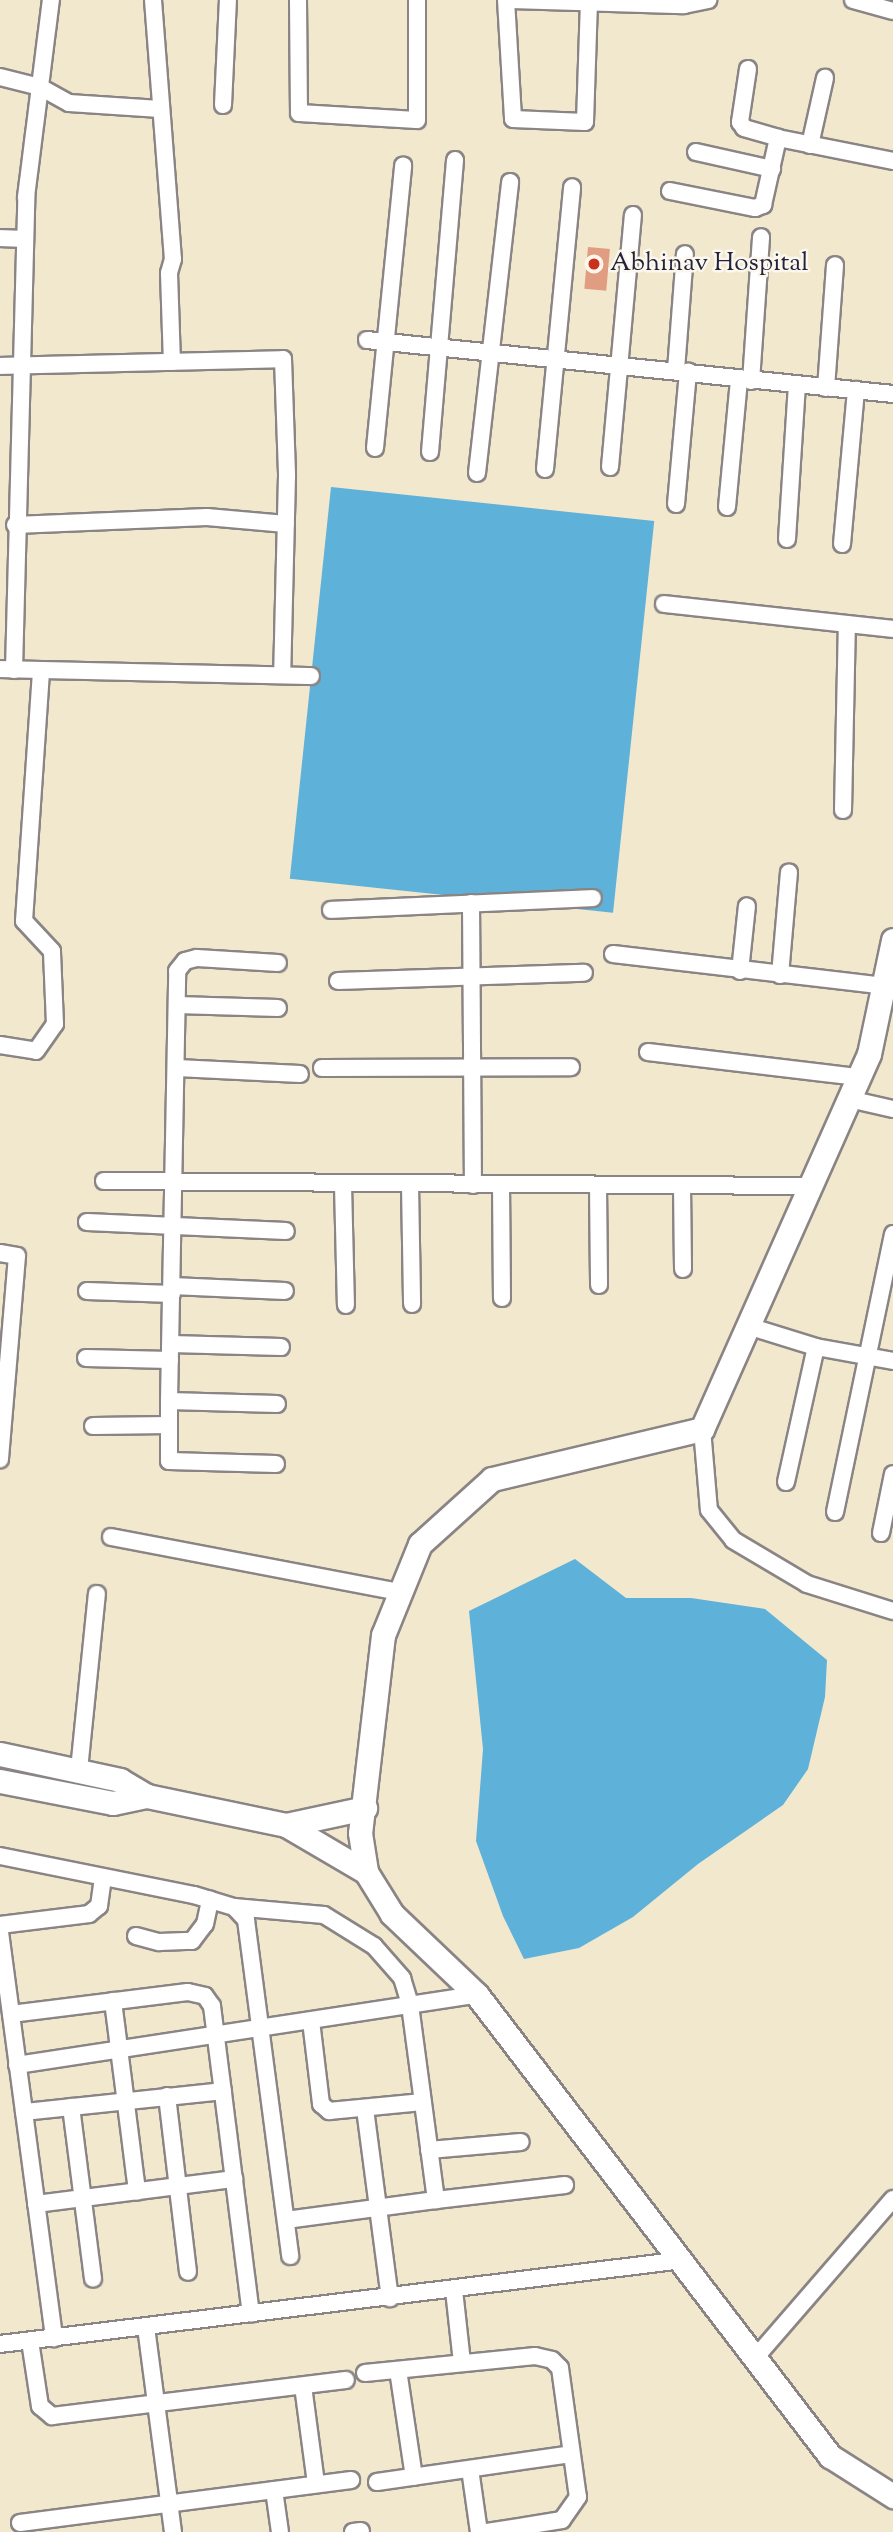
<!DOCTYPE html>
<style>
body{margin:0}
#map{position:relative;width:893px;height:2532px;overflow:hidden;background:#f2e8ce;font-family:"Sorts Mill Goudy",serif}
div>[style]{position:absolute}
[style*='--x']{left:calc(var(--x)*1px);top:calc(var(--y)*1px);width:calc(var(--w)*1px);rotate:calc(var(--a)*1deg)}
.water>*{inset:0;background:#5eb1d9;transform-origin:0 0}
.building>*{inset:0;background:#e19d81;transform-origin:0 0}
.roads{filter:drop-shadow(2px 0 #8a8584) drop-shadow(-2px 0 #8a8584) drop-shadow(0 2px #8a8584) drop-shadow(0 -2px #8a8584)}
.street>*{height:16px;margin:-8px;padding:0 8px;transform-origin:8px;border-radius:8px;background:#fff}
.secondary>*{height:23px;margin:-11.5px;padding:0 11.5px;transform-origin:11.5px;border-radius:11.5px;background:#fff}
.dots>*{width:19px;height:19px;translate:-50% -50%;box-sizing:border-box;border:4px solid #fbf7ec;border-radius:50%}
span{translate:-50% -50%;white-space:nowrap;text-align:center;line-height:1.15;-webkit-text-stroke:5px #fbf7ec;paint-order:stroke}
.poi-label{font-size:26px;color:#22223b}
.left{translate:0 -50%;text-align:left}
</style>
<div id="map">
<div class="water">
<div style="left:331px;top:487px;width:325px;height:394px;rotate:6deg"></div>
<div style="clip-path:polygon(575px 1559px,626px 1598px,691px 1598px,765px 1609px,827px 1660px,825px 1697px,808px 1769px,783px 1805px,698px 1864px,633px 1917px,579px 1948px,524px 1959px,503px 1916px,476px 1841px,483px 1749px,469px 1611px)"></div>
</div>
<div class="building">
<div style="left:588px;top:247px;width:22px;height:42px;rotate:5deg"></div>
</div>
<div class="roads">
<div class="street">
<div style="--x:153;--y:0;--w:260;--a:85.6"></div>
<div style="--x:173;--y:259;--w:15;--a:106"></div>
<div style="--x:169;--y:273;--w:89;--a:88.1"></div>
<div style="--x:298;--y:0;--w:113;--a:89.5"></div>
<div style="--x:299;--y:113;--w:118;--a:3.4"></div>
<div style="--x:417;--y:120;--w:120;--a:-90"></div>
<div style="--x:506;--y:0;--w:119;--a:86.6"></div>
<div style="--x:513;--y:119;--w:72;--a:2.4"></div>
<div style="--x:585;--y:122;--w:118;--a:-88.1"></div>
<div style="--x:511;--y:0;--w:173;--a:1.7"></div>
<div style="--x:684;--y:5;--w:25;--a:-12"></div>
<div style="--x:853;--y:0;--w:41;--a:15.4"></div>
<div style="--x:748;--y:69;--w:54;--a:98.6"></div>
<div style="--x:740;--y:122;--w:7;--a:56"></div>
<div style="--x:744;--y:128;--w:35;--a:16"></div>
<div style="--x:0;--y:77;--w:41;--a:14"></div>
<div style="--x:40;--y:87;--w:33;--a:29"></div>
<div style="--x:69;--y:103;--w:91;--a:3.8"></div>
<div style="--x:223;--y:105;--w:105;--a:-87.3"></div>
<div style="--x:810;--y:145;--w:69;--a:-77.4"></div>
<div style="--x:696;--y:152;--w:78;--a:12.6"></div>
<div style="--x:670;--y:191;--w:87;--a:11.3"></div>
<div style="--x:755;--y:208;--w:9;--a:-21"></div>
<div style="--x:763;--y:205;--w:69;--a:-77.4"></div>
<div style="--x:778;--y:138;--w:117;--a:11.3"></div>
<div style="--x:0;--y:238;--w:25;--a:2"></div>
<div style="--x:367;--y:340;--w:529;--a:5.86"></div>
<div style="--x:0;--y:366;--w:283;--a:-1.4"></div>
<div style="--x:283;--y:359;--w:117;--a:88"></div>
<div style="--x:287;--y:476;--w:199;--a:91.4"></div>
<div style="--x:676;--y:370;--w:116;--a:-85.6"></div>
<div style="--x:751;--y:381;--w:144;--a:-86"></div>
<div style="--x:826;--y:388;--w:123;--a:-85.8"></div>
<div style="--x:375;--y:448;--w:284;--a:-84.3"></div>
<div style="--x:430;--y:452;--w:293;--a:-85.1"></div>
<div style="--x:610;--y:467;--w:253;--a:-84.8"></div>
<div style="--x:545;--y:469;--w:283;--a:-84.5"></div>
<div style="--x:477;--y:473;--w:293;--a:-83.5"></div>
<div style="--x:676;--y:504;--w:133;--a:-84.8"></div>
<div style="--x:727;--y:507;--w:128;--a:-84.6"></div>
<div style="--x:15;--y:525;--w:192;--a:-2.4"></div>
<div style="--x:207;--y:517;--w:79;--a:5.1"></div>
<div style="--x:787;--y:539;--w:154;--a:-86.3"></div>
<div style="--x:842;--y:544;--w:155;--a:-84.8"></div>
<div style="--x:664;--y:604;--w:230;--a:6.2"></div>
<div style="--x:0;--y:669;--w:311;--a:1.3"></div>
<div style="--x:14;--y:670;--w:473;--a:-88.5"></div>
<div style="--x:26;--y:197;--w:199;--a:-82.8"></div>
<div style="--x:843;--y:810;--w:186;--a:-88.8"></div>
<div style="--x:471;--y:903;--w:282;--a:89.6"></div>
<div style="--x:331;--y:910;--w:262;--a:-2.6"></div>
<div style="--x:613;--y:954;--w:273;--a:6.7"></div>
<div style="--x:740;--y:971;--w:65;--a:-83.9"></div>
<div style="--x:780;--y:975;--w:103;--a:-85"></div>
<div style="--x:338;--y:981;--w:246;--a:-1.9"></div>
<div style="--x:177;--y:1005;--w:101;--a:1.7"></div>
<div style="--x:0;--y:1045;--w:36;--a:9"></div>
<div style="--x:36;--y:1051;--w:33;--a:-55"></div>
<div style="--x:55;--y:1024;--w:73;--a:-92.4"></div>
<div style="--x:52;--y:951;--w:41;--a:-133"></div>
<div style="--x:24;--y:921;--w:251;--a:-86.1"></div>
<div style="--x:648;--y:1052;--w:212;--a:6.8"></div>
<div style="--x:177;--y:1068;--w:123;--a:2.8"></div>
<div style="--x:322;--y:1068;--w:249;--a:-0.2"></div>
<div style="--x:849;--y:1099;--w:45;--a:12.8"></div>
<div style="--x:104;--y:1181;--w:706;--a:0.41"></div>
<div style="--x:343;--y:1185;--w:120;--a:88.6"></div>
<div style="--x:410;--y:1185;--w:119;--a:89"></div>
<div style="--x:501;--y:1185;--w:113;--a:89.5"></div>
<div style="--x:598;--y:1186;--w:99;--a:89.4"></div>
<div style="--x:682;--y:1186;--w:83;--a:89.3"></div>
<div style="--x:87;--y:1222;--w:199;--a:2.6"></div>
<div style="--x:0;--y:1253;--w:17;--a:10"></div>
<div style="--x:17;--y:1256;--w:204;--a:94.8"></div>
<div style="--x:172;--y:1286;--w:113;--a:2.5"></div>
<div style="--x:87;--y:1291;--w:85;--a:2"></div>
<div style="--x:748;--y:1326;--w:71;--a:17.2"></div>
<div style="--x:816;--y:1347;--w:78;--a:10.3"></div>
<div style="--x:171;--y:1344;--w:110;--a:1.6"></div>
<div style="--x:86;--y:1358;--w:84;--a:1.4"></div>
<div style="--x:169;--y:1401;--w:108;--a:1.6"></div>
<div style="--x:93;--y:1426;--w:76;--a:-0.8"></div>
<div style="--x:702;--y:1429;--w:81;--a:85.1"></div>
<div style="--x:709;--y:1510;--w:38;--a:51"></div>
<div style="--x:733;--y:1540;--w:86;--a:30.7"></div>
<div style="--x:807;--y:1584;--w:90;--a:17.4"></div>
<div style="--x:276;--y:1464;--w:107;--a:-178.4"></div>
<div style="--x:169;--y:1461;--w:60;--a:-90"></div>
<div style="--x:169;--y:1401;--w:430;--a:-88.9"></div>
<div style="--x:177;--y:971;--w:13;--a:-51"></div>
<div style="--x:185;--y:961;--w:12;--a:-14"></div>
<div style="--x:197;--y:958;--w:81;--a:3.5"></div>
<div style="--x:786;--y:1482;--w:138;--a:-77.5"></div>
<div style="--x:835;--y:1512;--w:284;--a:-78.2"></div>
<div style="--x:881;--y:1533;--w:60;--a:-78.5"></div>
<div style="--x:111;--y:1537;--w:294;--a:10.8"></div>
<div style="--x:79;--y:1770;--w:177;--a:-84.2"></div>
<div style="--x:0;--y:1856;--w:198;--a:11.4"></div>
<div style="--x:194;--y:1895;--w:42;--a:16.7"></div>
<div style="--x:234;--y:1907;--w:18;--a:47"></div>
<div style="--x:246;--y:1920;--w:339;--a:82.5"></div>
<div style="--x:234;--y:1907;--w:90;--a:5.1"></div>
<div style="--x:324;--y:1915;--w:59;--a:31.8"></div>
<div style="--x:374;--y:1946;--w:43;--a:48.8"></div>
<div style="--x:402;--y:1978;--w:28;--a:73"></div>
<div style="--x:410;--y:2005;--w:197;--a:82.4"></div>
<div style="--x:436;--y:2200;--w:130;--a:-6.6"></div>
<div style="--x:0;--y:1925;--w:90;--a:-7"></div>
<div style="--x:89;--y:1914;--w:13;--a:-39"></div>
<div style="--x:99;--y:1906;--w:29;--a:-82"></div>
<div style="--x:0;--y:1932;--w:410;--a:82.4"></div>
<div style="--x:136;--y:1936;--w:24;--a:15"></div>
<div style="--x:159;--y:1942;--w:33;--a:-2"></div>
<div style="--x:192;--y:1941;--w:21;--a:-53"></div>
<div style="--x:205;--y:1924;--w:25;--a:-78"></div>
<div style="--x:113;--y:2001;--w:192;--a:82.8"></div>
<div style="--x:11;--y:2014;--w:178;--a:-7.1"></div>
<div style="--x:188;--y:1992;--w:17;--a:13"></div>
<div style="--x:205;--y:1996;--w:12;--a:55"></div>
<div style="--x:212;--y:2006;--w:310;--a:82.8"></div>
<div style="--x:311;--y:2021;--w:84;--a:83.1"></div>
<div style="--x:321;--y:2104;--w:11;--a:41"></div>
<div style="--x:329;--y:2111;--w:94;--a:-5.5"></div>
<div style="--x:17;--y:2065;--w:465;--a:-8.7"></div>
<div style="--x:167;--y:2096;--w:177;--a:83.2"></div>
<div style="--x:71;--y:2107;--w:173;--a:82.7"></div>
<div style="--x:365;--y:2109;--w:191;--a:82.5"></div>
<div style="--x:24;--y:2112;--w:200;--a:-6"></div>
<div style="--x:429;--y:2150;--w:92;--a:-5"></div>
<div style="--x:36;--y:2204;--w:200;--a:-7.2"></div>
<div style="--x:286;--y:2220;--w:151;--a:-7.6"></div>
<div style="--x:454;--y:2290;--w:73;--a:83.7"></div>
<div style="--x:146;--y:2327;--w:207;--a:82.5"></div>
<div style="--x:30;--y:2341;--w:66;--a:81.3"></div>
<div style="--x:40;--y:2406;--w:16;--a:40"></div>
<div style="--x:52;--y:2416;--w:296;--a:-7"></div>
<div style="--x:0;--y:2344;--w:688;--a:-7.01"></div>
<div style="--x:756;--y:2357;--w:209;--a:-49.1"></div>
<div style="--x:398;--y:2370;--w:108;--a:81.5"></div>
<div style="--x:365;--y:2373;--w:171;--a:-5.7"></div>
<div style="--x:535;--y:2356;--w:17;--a:13"></div>
<div style="--x:552;--y:2360;--w:11;--a:45"></div>
<div style="--x:560;--y:2368;--w:130;--a:82.1"></div>
<div style="--x:578;--y:2497;--w:28;--a:125"></div>
<div style="--x:562;--y:2520;--w:76;--a:170.9"></div>
<div style="--x:303;--y:2386;--w:99;--a:82.4"></div>
<div style="--x:470;--y:2469;--w:64;--a:81.9"></div>
<div style="--x:377;--y:2482;--w:196;--a:-8.2"></div>
<div style="--x:274;--y:2490;--w:42;--a:81.9"></div>
<div style="--x:20;--y:2523;--w:334;--a:-7.4"></div>
<div style="--x:353;--y:2532;--w:8;--a:-7"></div>
</div>
<div class="secondary">
<div style="--x:893;--y:940;--w:116;--a:101.9"></div>
<div style="--x:869;--y:1054;--w:411;--a:114"></div>
<div style="--x:702;--y:1429;--w:216;--a:166.6"></div>
<div style="--x:492;--y:1479;--w:97;--a:137.9"></div>
<div style="--x:420;--y:1544;--w:98;--a:112.1"></div>
<div style="--x:383;--y:1635;--w:199;--a:96.6"></div>
<div style="--x:360;--y:1833;--w:39;--a:81"></div>
<div style="--x:366;--y:1872;--w:49;--a:58.2"></div>
<div style="--x:392;--y:1914;--w:117;--a:43.6"></div>
<div style="--x:477;--y:1995;--w:581;--a:52.56"></div>
<div style="--x:830;--y:2456;--w:75;--a:32.4"></div>
<div style="--x:0;--y:1754;--w:123;--a:12.2"></div>
<div style="--x:120;--y:1780;--w:31;--a:31"></div>
<div style="--x:147;--y:1796;--w:142;--a:11.8"></div>
<div style="--x:286;--y:1825;--w:93;--a:30.4"></div>
<div style="--x:0;--y:1781;--w:115;--a:11"></div>
<div style="--x:113;--y:1803;--w:35;--a:-12"></div>
<div style="--x:286;--y:1825;--w:81;--a:-12.1"></div>
</div>
</div>
<div class="dots">
<div style="left:594px;top:264px;background:#c8321e"></div>
</div>
<div class="poi-label">
<span class="left" style="left:610px;top:264px">Abhinav Hospital</span>
</div>
</div>
